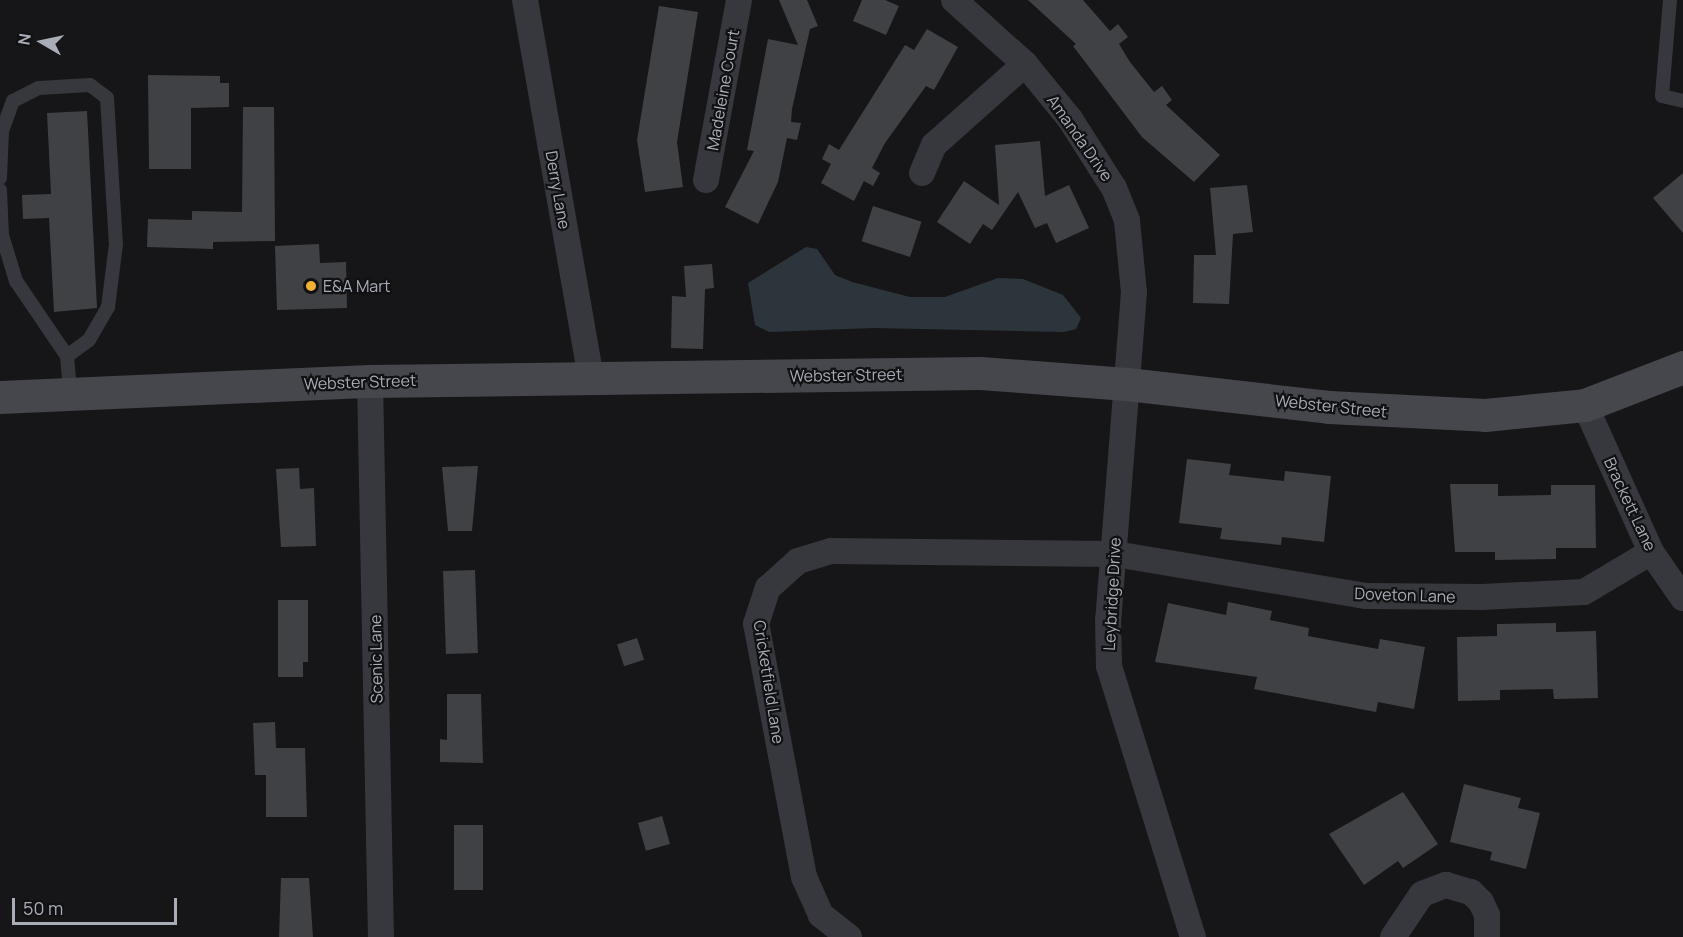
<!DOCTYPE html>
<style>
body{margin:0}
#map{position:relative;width:1683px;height:937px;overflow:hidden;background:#161618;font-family:Manrope,sans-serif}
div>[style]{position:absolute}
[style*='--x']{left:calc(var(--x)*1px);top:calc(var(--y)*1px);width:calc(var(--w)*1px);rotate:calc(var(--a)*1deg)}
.water>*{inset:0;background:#2c353c}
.building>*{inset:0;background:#404145;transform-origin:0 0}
.lane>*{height:14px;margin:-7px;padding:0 7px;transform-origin:7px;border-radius:7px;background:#37383d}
.street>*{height:26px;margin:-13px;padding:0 13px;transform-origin:13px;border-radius:13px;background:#37383d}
.secondary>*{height:33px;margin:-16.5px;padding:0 16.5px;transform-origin:16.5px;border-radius:16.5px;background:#45474d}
.dots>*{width:16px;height:16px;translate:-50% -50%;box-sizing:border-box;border:3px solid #111113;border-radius:50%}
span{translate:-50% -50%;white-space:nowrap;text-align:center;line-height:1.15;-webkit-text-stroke:4.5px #111113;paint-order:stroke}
.street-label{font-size:16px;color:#a8adb8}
.poi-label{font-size:16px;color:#a8adb8}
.left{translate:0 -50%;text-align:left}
.north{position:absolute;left:12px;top:12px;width:60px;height:60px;-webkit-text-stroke:4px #111113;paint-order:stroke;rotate:279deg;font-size:16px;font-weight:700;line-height:24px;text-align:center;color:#a8adb8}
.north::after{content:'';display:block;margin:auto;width:21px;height:27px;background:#a8adb8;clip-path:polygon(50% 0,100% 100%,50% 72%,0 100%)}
.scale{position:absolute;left:12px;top:898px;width:165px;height:27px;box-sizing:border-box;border:3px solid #a8adb8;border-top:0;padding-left:8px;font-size:18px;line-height:21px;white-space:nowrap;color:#a8adb8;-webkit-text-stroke:4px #111113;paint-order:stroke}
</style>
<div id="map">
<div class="water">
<div style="clip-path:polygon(806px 247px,817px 249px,835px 275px,852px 282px,910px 297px,945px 297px,998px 278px,1023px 279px,1063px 295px,1081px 318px,1076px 329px,1064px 332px,873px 328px,769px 332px,755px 325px,748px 283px)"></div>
</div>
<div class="building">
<div style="clip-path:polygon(779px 0,807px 0,818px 26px,810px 29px,792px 109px,791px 122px,801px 123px,797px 140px,787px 138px,778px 182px,758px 224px,725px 207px,754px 151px,747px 150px,768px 39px,798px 45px)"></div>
<div style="clip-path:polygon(862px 0,885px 0,899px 6px,886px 35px,853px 21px)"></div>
<div style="clip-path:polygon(1028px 0,1083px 0,1110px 31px,1118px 24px,1128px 37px,1119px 44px,1130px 62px,1154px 92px,1162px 86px,1172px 100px,1166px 105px,1220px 155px,1194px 182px,1142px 137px,1073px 46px,1076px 44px)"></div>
<div style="clip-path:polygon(659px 6px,698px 12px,677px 142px,683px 187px,645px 192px,637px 140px)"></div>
<div style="clip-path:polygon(927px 29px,958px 47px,934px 90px,926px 86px,885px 143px,872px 168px,880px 173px,873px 186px,864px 181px,854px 201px,821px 183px,831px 164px,822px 159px,829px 144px,839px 150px,905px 45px,914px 50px)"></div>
<div style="clip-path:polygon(148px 75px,220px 76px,220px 83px,229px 83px,229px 107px,191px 108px,191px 169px,149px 169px)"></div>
<div style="clip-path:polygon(243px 107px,274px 107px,275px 241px,213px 242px,213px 249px,147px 247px,148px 219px,192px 220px,192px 211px,242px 212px)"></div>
<div style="clip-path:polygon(87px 111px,97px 308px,54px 312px,49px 218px,23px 219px,22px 195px,51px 194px,47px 113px)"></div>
<div style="clip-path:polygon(1040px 141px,1045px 196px,1069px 185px,1089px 228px,1056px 243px,1047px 223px,1035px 228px,1018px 192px,992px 230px,983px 224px,970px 244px,937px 222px,964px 181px,999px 205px,995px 145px)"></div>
<div style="clip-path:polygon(1683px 173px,1683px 233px,1653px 198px)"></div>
<div style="clip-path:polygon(1247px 185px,1253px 232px,1233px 234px,1229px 304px,1193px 303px,1194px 255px,1216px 255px,1210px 188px)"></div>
<div style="left:873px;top:206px;width:51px;height:37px;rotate:18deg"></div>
<div style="clip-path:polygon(319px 244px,320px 263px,346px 262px,347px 308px,277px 310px,275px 246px)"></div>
<div style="clip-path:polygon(712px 264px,714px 288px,705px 289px,703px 349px,671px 348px,672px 296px,686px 297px,684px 266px)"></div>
<div style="clip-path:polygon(1187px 459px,1231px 464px,1229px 475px,1284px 481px,1285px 471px,1331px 476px,1324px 542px,1282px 537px,1281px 545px,1220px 539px,1222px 528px,1179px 523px)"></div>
<div style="clip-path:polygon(478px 466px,472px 531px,448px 531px,442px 467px)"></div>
<div style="clip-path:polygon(299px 468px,300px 489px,314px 488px,316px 546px,281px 547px,276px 469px)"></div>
<div style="clip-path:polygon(1450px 484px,1498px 484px,1498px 496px,1551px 495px,1551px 485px,1595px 485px,1596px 548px,1556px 548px,1556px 559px,1495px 560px,1495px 552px,1455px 552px)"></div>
<div style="left:475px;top:570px;width:83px;height:32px;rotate:88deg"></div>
<div style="clip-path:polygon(278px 600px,308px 600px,308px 662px,303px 662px,303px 677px,278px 677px)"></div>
<div style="clip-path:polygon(1228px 602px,1272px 611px,1270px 620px,1309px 628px,1308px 636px,1378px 649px,1380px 639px,1425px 647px,1414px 709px,1378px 702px,1376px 712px,1254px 689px,1257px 677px,1155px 662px,1168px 603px,1226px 615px)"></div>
<div style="clip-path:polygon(1556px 623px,1556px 632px,1596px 631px,1598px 698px,1554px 699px,1553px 689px,1500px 690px,1500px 700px,1458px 701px,1457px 637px,1497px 636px,1497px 624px)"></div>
<div style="left:637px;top:638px;width:23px;height:21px;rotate:72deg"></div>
<div style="clip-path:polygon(447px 694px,481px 694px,483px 763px,440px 762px,440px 739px,447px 740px)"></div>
<div style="clip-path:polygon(275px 722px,276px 748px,305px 748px,307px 817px,266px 817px,266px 775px,255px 775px,253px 723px)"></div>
<div style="clip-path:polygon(1464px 784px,1521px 798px,1518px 808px,1540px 813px,1526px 869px,1490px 860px,1492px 852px,1450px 842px)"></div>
<div style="clip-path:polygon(1403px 792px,1438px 844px,1403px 868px,1398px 861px,1364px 885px,1329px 834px)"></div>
<div style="left:662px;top:816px;width:29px;height:25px;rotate:74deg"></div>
<div style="left:454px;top:825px;width:29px;height:65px"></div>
<div style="clip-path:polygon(281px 878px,309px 878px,313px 937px,279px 937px)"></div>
</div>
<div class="lane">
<div style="--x:1670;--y:0;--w:96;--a:94.8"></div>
<div style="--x:1662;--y:96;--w:22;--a:13"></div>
<div style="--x:0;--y:178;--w:47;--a:-87.6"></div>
<div style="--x:2;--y:131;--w:32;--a:-70"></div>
<div style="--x:13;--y:101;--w:29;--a:-27"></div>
<div style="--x:39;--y:88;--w:51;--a:-3.4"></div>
<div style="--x:90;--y:85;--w:21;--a:37"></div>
<div style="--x:107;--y:98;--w:146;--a:86.5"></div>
<div style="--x:116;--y:244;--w:64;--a:97.2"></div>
<div style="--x:108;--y:307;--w:38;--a:120"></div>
<div style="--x:89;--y:340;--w:27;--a:144"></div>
<div style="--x:0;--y:190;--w:45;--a:87.5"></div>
<div style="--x:2;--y:235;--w:48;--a:73.1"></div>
<div style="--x:16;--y:281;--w:91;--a:55.8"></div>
<div style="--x:67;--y:356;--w:38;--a:85"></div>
</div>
<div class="street">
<div style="--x:525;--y:0;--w:386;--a:80.1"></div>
<div style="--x:954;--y:0;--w:96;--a:42"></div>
<div style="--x:1025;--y:64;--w:71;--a:50.7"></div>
<div style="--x:1070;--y:119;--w:82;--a:57.5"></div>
<div style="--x:1114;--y:188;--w:35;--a:68"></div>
<div style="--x:1127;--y:221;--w:71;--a:84.4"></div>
<div style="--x:1134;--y:292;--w:328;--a:94.5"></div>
<div style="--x:1108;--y:619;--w:47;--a:88.8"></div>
<div style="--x:1109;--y:666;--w:284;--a:72.8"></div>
<div style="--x:922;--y:173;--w:30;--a:-67"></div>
<div style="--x:934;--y:145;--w:122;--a:-41.7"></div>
<div style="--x:706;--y:180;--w:183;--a:-79.6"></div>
<div style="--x:370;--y:381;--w:556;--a:88.87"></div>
<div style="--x:1585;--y:405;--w:161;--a:65.8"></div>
<div style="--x:1651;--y:552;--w:56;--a:55.2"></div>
<div style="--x:849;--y:937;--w:36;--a:-142"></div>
<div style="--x:821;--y:915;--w:42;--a:-114.1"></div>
<div style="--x:804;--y:877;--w:258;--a:-100.7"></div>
<div style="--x:756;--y:624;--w:38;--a:-72"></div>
<div style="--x:768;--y:588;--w:40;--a:-42"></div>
<div style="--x:798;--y:561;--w:34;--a:-17"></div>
<div style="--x:831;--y:551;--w:284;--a:0.6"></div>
<div style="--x:1115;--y:554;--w:255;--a:9.5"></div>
<div style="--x:1367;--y:596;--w:115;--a:0.5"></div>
<div style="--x:1482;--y:597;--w:102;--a:-2.8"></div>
<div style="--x:1584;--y:592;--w:78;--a:-30.8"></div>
<div style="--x:1393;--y:937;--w:52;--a:-56"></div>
<div style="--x:1422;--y:894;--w:26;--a:-21"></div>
<div style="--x:1446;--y:885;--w:26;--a:16"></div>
<div style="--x:1471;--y:892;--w:14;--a:45"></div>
<div style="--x:1481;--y:902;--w:14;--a:65"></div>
<div style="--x:1487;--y:915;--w:22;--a:90"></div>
</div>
<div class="secondary">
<div style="--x:0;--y:397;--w:370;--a:-2.5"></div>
<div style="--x:370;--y:381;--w:610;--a:-0.75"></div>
<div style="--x:980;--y:373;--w:147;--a:4.3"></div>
<div style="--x:1127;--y:384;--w:203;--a:6.5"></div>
<div style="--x:1329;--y:407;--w:156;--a:2.9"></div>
<div style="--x:1485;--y:415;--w:100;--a:-5.7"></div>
<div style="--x:1585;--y:405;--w:105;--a:-21.2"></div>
</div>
<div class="dots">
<div style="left:311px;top:286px;background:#f2b134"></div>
</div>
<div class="street-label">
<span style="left:723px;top:90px;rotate:-80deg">Madeleine Court</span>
<span style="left:1080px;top:138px;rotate:55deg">Amanda Drive</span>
<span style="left:558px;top:190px;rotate:80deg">Derry Lane</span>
<span style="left:846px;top:375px;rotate:-1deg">Webster Street</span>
<span style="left:360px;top:382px;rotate:-2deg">Webster Street</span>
<span style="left:1331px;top:406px;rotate:6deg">Webster Street</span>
<span style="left:1630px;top:504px;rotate:65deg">Brackett Lane</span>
<span style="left:1112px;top:594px;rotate:-87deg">Leybridge Drive</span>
<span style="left:1405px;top:595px;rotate:2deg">Doveton Lane</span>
<span style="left:376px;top:659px;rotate:-91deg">Scenic Lane</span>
<span style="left:769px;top:682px;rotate:81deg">Cricketfield Lane</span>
</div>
<div class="poi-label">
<span class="left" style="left:323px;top:286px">E&amp;A Mart</span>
</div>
<div class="north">N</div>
<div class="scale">50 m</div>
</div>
